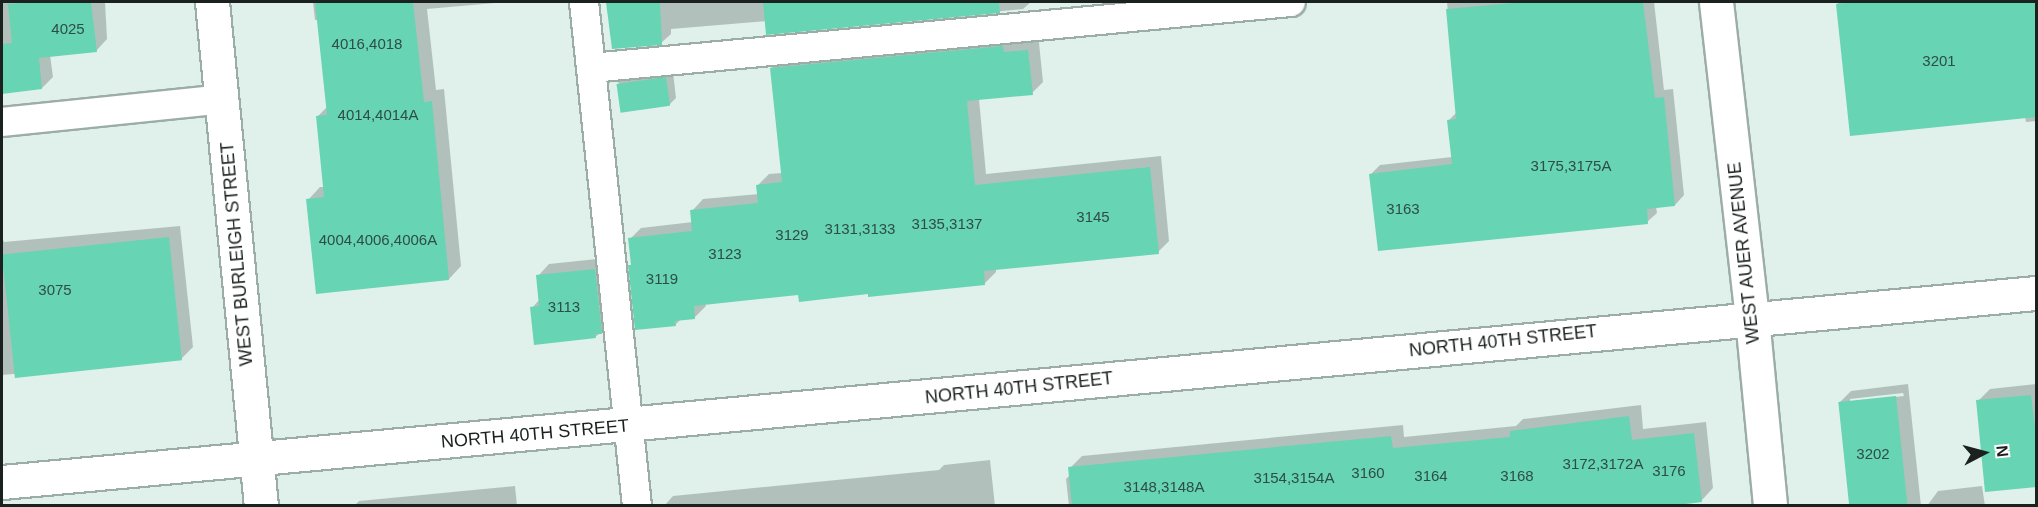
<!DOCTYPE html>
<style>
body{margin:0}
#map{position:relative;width:2038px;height:507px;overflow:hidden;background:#dff1ea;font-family:Helvetica,sans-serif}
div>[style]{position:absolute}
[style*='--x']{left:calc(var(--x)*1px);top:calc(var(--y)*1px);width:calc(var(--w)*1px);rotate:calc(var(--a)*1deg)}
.shadow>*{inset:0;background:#0003}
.building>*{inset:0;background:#67d4b3;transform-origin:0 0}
.roads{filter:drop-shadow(2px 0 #9cada6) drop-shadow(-2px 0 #9cada6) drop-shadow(0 2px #9cada6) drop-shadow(0 -2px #9cada6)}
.service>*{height:28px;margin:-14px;padding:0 14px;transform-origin:14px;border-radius:14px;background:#fff}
.minor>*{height:33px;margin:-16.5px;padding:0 16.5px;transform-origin:16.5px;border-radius:16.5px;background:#fff}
.secondary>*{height:33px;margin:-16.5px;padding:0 16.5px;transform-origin:16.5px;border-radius:16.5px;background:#fff}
span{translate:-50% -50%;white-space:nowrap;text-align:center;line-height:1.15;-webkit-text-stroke:4.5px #fff;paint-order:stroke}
.number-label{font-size:15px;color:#2e4e44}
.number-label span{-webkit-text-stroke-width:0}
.street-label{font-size:18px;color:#1b211f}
.frame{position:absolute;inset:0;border:3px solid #1b211f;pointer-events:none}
.north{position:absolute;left:1954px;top:423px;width:60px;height:60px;-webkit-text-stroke:4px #fff;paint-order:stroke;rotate:84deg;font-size:16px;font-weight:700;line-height:24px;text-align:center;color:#1b211f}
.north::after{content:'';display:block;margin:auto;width:21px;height:27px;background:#1b211f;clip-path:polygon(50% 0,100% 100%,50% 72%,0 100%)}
</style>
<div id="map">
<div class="shadow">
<div style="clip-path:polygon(2px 2px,105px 2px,107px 39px,96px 51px,50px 55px,53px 77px,42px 88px,2px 93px)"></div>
<div style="clip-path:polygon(313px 2px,506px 2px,427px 9px,436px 90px,444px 89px,461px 266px,449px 279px,308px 200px,320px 187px,325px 187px,317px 117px,328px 106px,319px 20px,315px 20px)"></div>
<div style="clip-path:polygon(608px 2px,1031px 2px,1023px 9px,768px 33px,767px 21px,671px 29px,671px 34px,661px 43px,613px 48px)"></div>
<div style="clip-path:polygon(1447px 2px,1654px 2px,1664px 90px,1673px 89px,1684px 195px,1675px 205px,1656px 207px,1657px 213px,1647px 222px,1370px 175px,1380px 165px,1452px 157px,1449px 120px,1457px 112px)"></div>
<div style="clip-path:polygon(1840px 2px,2036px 2px,2036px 121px,2026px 122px,2025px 116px,1837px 4px)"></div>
<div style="clip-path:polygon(1038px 33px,1043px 82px,1032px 93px,979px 99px,986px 174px,1161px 156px,1169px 241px,1158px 252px,996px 269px,996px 272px,985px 283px,869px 293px,799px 293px,705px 303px,706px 306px,694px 318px,681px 319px,675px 325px,630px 266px,633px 263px,630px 239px,641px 228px,693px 222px,692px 211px,703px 199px,759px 194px,758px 185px,769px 174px,782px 173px,771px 68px,783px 57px)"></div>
<div style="clip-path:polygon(673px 72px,676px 98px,669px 105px,618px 83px,624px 76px)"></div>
<div style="clip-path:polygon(180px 226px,193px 347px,181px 359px,2px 375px,2px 237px,4px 242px)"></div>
<div style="clip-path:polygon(607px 258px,613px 320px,602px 332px,595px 337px,532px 308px,540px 299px,538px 276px,549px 264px)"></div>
<div style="clip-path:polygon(evenodd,1908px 384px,1921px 506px,1851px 506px,1839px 403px,1851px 391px,1908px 384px,1903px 393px,1904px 396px,1850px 402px,1850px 399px,1903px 393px)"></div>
<div style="clip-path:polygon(2036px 384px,2036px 485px,1978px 401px,1990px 389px)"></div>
<div style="clip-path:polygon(1641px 405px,1643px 429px,1706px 422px,1713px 488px,1702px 500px,1657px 506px,1069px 506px,1066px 479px,1071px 474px,1070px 468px,1082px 456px,1403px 425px,1404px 437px,1516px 426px,1523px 419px)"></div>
<div style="clip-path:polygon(990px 460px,995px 506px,664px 506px,673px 496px,939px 470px,944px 465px)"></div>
<div style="clip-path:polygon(515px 486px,517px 506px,354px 506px,359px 501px)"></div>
<div style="clip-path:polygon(1982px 486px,1985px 506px,1927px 506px,1938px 491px)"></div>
</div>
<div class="building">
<div style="clip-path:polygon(34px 2px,91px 2px,97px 52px,39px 58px,42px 89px,2px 94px,2px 44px,12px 43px,8px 4px)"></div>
<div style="clip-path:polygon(315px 2px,413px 2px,424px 102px,432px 101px,449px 280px,316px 294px,306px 199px,324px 197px,316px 116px,327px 115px)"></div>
<div style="clip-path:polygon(606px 2px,660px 2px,662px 45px,612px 49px)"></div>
<div style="clip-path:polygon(763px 2px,999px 2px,1000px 13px,766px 35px)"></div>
<div style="clip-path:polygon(1526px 2px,1643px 2px,1655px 98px,1664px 97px,1675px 206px,1647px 209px,1648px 224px,1378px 251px,1369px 174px,1452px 164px,1447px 120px,1456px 119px,1446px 9px)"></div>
<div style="clip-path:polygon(1858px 2px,2037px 2px,2037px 117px,1850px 136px,1836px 4px)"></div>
<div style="clip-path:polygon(1003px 46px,1004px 52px,1028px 50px,1033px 95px,967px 101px,975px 185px,1150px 167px,1159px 254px,984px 271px,985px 285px,868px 297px,868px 294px,799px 302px,798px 295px,694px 306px,695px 319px,675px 321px,676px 326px,635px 330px,628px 265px,631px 265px,628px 238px,692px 231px,690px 210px,758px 203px,756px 185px,782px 182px,770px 68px)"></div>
<div style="left:666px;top:77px;width:29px;height:50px;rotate:82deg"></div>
<div style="left:169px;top:237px;width:124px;height:168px;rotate:84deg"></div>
<div style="clip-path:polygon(595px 269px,602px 334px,595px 334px,596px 338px,534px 345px,530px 307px,539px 306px,536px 275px)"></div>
<div style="clip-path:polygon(2031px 395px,2037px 443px,2037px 487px,1985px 492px,1976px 400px)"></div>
<div style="left:1896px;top:396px;width:111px;height:58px;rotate:84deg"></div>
<div style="clip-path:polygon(1629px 416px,1632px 440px,1694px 433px,1702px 502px,1670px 506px,1072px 506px,1068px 467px,1391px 436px,1393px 448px,1510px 437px,1510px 431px)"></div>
</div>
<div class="roads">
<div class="service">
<div style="--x:584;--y:2;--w:507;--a:84"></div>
<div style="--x:591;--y:68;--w:703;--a:-5.39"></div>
<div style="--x:2;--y:122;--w:222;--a:-5.9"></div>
</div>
<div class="minor">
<div style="--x:1716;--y:2;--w:318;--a:83.5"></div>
<div style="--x:1752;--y:318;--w:189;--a:84.5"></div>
<div style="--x:2;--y:482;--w:2043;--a:-5.31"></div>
</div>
<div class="secondary">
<div style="--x:212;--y:2;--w:506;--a:84.45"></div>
</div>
</div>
<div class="number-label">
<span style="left:68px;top:29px">4025</span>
<span style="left:367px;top:44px">4016,4018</span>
<span style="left:1939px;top:61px">3201</span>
<span style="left:378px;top:115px">4014,4014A</span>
<span style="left:1571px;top:166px">3175,3175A</span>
<span style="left:1403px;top:209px">3163</span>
<span style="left:1093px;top:217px">3145</span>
<span style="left:947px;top:224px">3135,3137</span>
<span style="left:860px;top:229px">3131,3133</span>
<span style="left:792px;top:235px">3129</span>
<span style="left:378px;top:240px">4004,4006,4006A</span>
<span style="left:725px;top:254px">3123</span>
<span style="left:662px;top:279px">3119</span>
<span style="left:55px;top:290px">3075</span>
<span style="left:564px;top:307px">3113</span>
<span style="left:1873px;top:454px">3202</span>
<span style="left:1603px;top:464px">3172,3172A</span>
<span style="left:1669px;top:471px">3176</span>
<span style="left:1368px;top:473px">3160</span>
<span style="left:1431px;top:476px">3164</span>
<span style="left:1517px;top:476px">3168</span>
<span style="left:1294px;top:478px">3154,3154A</span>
<span style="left:1164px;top:487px">3148,3148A</span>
</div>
<div class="street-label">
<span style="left:1744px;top:253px;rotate:-96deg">WEST AUER AVENUE</span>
<span style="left:237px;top:254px;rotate:-95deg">WEST BURLEIGH STREET</span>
<span style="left:1503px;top:341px;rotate:-6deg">NORTH 40TH STREET</span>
<span style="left:1019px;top:388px;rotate:-6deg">NORTH 40TH STREET</span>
<span style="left:535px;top:434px;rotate:-5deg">NORTH 40TH STREET</span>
</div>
<div class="frame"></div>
<div class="north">N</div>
</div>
